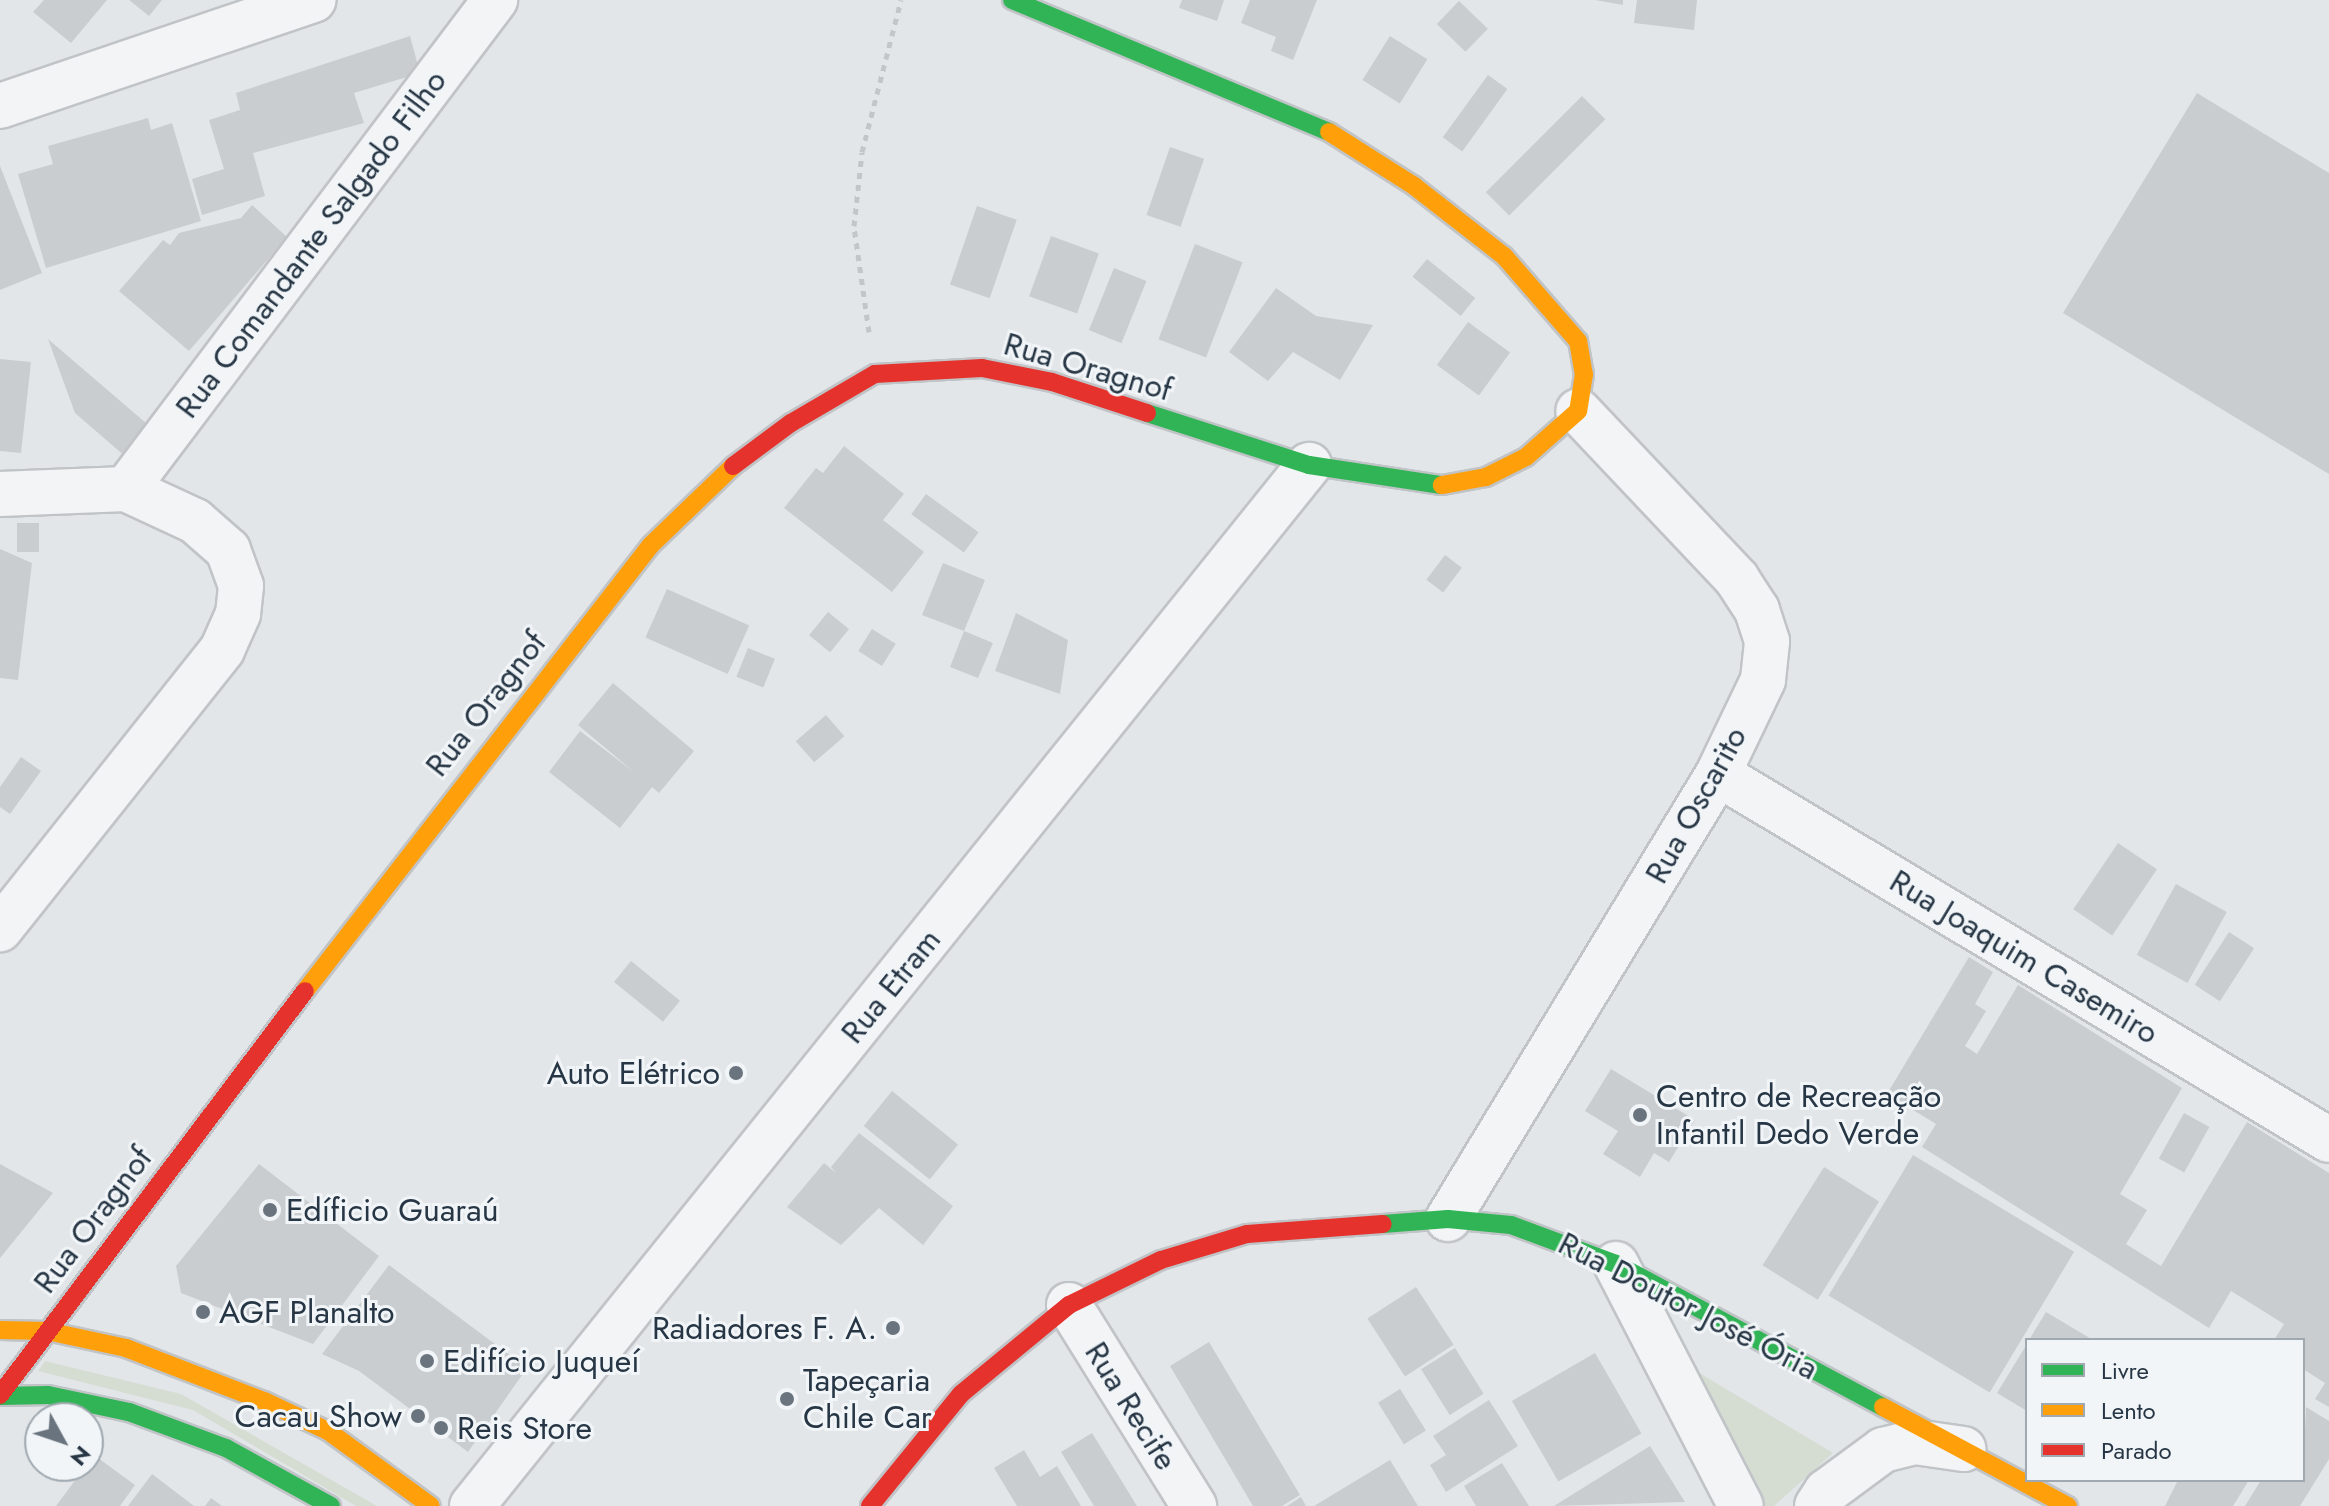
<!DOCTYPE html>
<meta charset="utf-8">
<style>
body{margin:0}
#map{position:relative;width:2329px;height:1506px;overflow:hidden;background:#e3e6e9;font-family:Jost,sans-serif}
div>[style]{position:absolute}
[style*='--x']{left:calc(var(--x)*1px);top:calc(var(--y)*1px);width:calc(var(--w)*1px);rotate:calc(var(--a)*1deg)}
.green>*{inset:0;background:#d5ddd3}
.building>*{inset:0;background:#c9cdd0;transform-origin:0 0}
.path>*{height:5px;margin-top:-2.5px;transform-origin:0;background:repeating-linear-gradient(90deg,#c1c6c9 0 6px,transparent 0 12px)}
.roads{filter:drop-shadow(2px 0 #c1c4c7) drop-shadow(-2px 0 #c1c4c7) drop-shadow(0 2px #c1c4c7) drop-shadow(0 -2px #c1c4c7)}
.street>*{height:44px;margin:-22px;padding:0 22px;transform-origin:22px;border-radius:22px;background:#f3f4f5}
.fast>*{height:18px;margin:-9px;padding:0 9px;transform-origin:9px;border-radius:9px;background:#30b455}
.slow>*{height:18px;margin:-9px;padding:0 9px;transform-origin:9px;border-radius:9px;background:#ff9f0a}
.jam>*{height:18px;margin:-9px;padding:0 9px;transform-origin:9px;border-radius:9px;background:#e5322d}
.dots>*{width:22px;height:22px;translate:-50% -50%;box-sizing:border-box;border:4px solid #f1f5f8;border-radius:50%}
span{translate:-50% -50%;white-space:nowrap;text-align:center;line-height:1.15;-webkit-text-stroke:6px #f1f5f8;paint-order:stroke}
.street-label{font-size:32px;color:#273645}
.poi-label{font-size:32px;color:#273645}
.right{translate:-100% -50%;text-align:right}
.left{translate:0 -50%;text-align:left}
.legend{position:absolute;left:2025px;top:1338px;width:280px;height:144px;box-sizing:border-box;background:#f1f5f8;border:2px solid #a0a9b0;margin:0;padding:10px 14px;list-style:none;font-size:24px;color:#273645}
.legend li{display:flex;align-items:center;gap:16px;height:40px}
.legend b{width:40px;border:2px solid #a0a9b0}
.north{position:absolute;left:24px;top:1402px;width:80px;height:80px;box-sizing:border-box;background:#f1f5f8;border:2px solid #a0a9b0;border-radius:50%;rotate:130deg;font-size:22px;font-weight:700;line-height:32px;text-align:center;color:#273645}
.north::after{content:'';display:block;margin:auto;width:28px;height:36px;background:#69747e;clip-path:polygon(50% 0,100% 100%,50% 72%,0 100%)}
</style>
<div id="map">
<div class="green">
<div style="clip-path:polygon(1676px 1359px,1833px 1453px,1774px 1506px,1757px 1506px)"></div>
<div style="clip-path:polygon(45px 1361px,181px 1394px,377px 1506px,356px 1506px,193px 1410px,38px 1371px)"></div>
</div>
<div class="building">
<div style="clip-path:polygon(44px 0,107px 0,71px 43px,33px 12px)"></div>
<div style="clip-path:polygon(129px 0,162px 0,149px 16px)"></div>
<div style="clip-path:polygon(1182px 0,1224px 0,1217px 21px,1179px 8px)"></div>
<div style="clip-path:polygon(1250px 0,1317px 0,1293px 60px,1271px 51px,1276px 37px,1241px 23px)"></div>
<div style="clip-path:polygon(1595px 0,1623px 0,1623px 5px)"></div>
<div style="clip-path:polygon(1637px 0,1697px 0,1694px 30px,1634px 23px)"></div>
<div style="left:1459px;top:1px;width:40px;height:32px;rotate:44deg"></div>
<div style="clip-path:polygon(410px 36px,420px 73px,354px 93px,364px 123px,253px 153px,265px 196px,202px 215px,192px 179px,224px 169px,209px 120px,240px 110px,236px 93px)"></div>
<div style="left:1390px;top:36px;width:44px;height:52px;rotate:32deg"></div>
<div style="left:1488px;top:75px;width:24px;height:77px;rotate:36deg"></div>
<div style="clip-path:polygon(2197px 93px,2329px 173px,2329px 474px,2063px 313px)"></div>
<div style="left:1582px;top:96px;width:33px;height:136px;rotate:45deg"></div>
<div style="clip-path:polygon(148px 118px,151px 130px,172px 123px,201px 221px,46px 268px,18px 174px,53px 164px,48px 146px)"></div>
<div style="left:1170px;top:147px;width:36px;height:72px;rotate:19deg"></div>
<div style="clip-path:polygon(0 166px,42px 273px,0 290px)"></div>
<div style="clip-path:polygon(252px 205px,287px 237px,189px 351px,119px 291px,163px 240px,170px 245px,179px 233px,241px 218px)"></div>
<div style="left:977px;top:206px;width:42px;height:83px;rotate:19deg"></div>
<div style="left:1051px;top:236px;width:51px;height:64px;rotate:20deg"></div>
<div style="left:1195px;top:244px;width:51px;height:102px;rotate:21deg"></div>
<div style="left:1427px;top:259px;width:62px;height:23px;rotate:39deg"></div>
<div style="left:1114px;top:268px;width:35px;height:67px;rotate:22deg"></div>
<div style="clip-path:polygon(1276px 288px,1316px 316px,1373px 325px,1340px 380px,1293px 352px,1268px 381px,1229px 352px)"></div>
<div style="left:1468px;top:322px;width:52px;height:53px;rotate:36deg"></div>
<div style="clip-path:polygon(48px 339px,153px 429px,127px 458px,75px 413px)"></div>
<div style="clip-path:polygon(0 359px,31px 362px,21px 453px,0 451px)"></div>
<div style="clip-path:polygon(844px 446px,904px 494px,883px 520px,924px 552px,892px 592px,784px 508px,816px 468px,823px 473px)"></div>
<div style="left:926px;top:494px;width:65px;height:25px;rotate:36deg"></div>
<div style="left:17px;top:523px;width:22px;height:29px"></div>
<div style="clip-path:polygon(0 549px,32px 563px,18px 680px,0 678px)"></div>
<div style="left:1445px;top:555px;width:21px;height:31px;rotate:37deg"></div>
<div style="clip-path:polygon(943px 563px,985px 580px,964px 631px,993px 643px,978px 678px,950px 667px,964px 631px,922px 615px)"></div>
<div style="left:667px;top:589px;width:90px;height:53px;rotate:24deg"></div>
<div style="left:828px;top:612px;width:27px;height:30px;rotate:39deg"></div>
<div style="clip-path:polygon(1016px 613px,1068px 640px,1060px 694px,995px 671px)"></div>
<div style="left:872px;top:629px;width:28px;height:26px;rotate:32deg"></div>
<div style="left:748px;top:648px;width:29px;height:31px;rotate:22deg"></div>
<div style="clip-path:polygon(613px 683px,694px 751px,659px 793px,652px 787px,620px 828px,549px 772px,580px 731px,634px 772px,578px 725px)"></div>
<div style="left:826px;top:715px;width:28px;height:40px;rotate:49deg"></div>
<div style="clip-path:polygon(21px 757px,41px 771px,10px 814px,0 807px,0 787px)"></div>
<div style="left:2118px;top:843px;width:47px;height:80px;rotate:34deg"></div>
<div style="left:2176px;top:884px;width:58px;height:81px;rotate:29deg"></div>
<div style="left:2229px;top:932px;width:30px;height:63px;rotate:33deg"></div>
<div style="clip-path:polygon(1969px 957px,1993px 972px,1975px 1004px,1986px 1011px,1965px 1046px,1977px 1054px,2018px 985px,2182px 1088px,2120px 1194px,2147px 1210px,2126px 1244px,2161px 1266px,2247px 1122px,2329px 1173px,2329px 1407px,2315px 1399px,2325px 1383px,2303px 1369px,2303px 1340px,2274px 1340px,2284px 1324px,2231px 1291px,2209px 1328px,1922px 1147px,1936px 1124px,1887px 1094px)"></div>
<div style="left:631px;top:961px;width:63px;height:27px;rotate:39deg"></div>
<div style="clip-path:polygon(1611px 1069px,1695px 1120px,1669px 1162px,1654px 1153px,1640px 1177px,1603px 1154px,1618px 1131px,1585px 1111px)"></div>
<div style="left:892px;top:1091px;width:85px;height:45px;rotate:39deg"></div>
<div style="left:2184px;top:1113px;width:29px;height:52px;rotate:29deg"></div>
<div style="clip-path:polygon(859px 1133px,953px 1206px,923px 1245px,879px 1208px,841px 1245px,787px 1207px,824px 1163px,836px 1173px,831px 1167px)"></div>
<div style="left:1913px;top:1155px;width:188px;height:164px;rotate:31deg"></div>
<div style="clip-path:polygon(0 1164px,53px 1193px,0 1258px)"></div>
<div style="clip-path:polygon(259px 1164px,379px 1256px,313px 1344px,181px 1293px,176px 1266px)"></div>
<div style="left:1824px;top:1167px;width:65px;height:116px;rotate:32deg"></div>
<div style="clip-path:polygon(389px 1265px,527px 1368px,468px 1452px,359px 1371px,322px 1354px)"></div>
<div style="left:1416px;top:1287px;width:69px;height:58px;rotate:57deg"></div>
<div style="clip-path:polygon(2046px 1312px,2093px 1340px,2029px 1340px)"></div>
<div style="clip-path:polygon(1209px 1342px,1300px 1495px,1282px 1506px,1253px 1506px,1170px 1366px)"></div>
<div style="clip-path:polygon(2027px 1344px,2027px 1411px,1997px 1393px)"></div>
<div style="left:1455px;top:1348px;width:54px;height:40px;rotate:58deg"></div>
<div style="left:1595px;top:1353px;width:93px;height:96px;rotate:60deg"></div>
<div style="left:1400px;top:1389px;width:49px;height:26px;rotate:58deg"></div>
<div style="clip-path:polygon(1489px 1400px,1518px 1446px,1446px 1492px,1430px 1465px,1446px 1455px,1433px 1436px)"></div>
<div style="clip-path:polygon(2306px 1407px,2329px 1421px,2329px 1459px,2300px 1506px,2245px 1506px,2261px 1480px,2303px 1480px)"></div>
<div style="clip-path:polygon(1092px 1433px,1137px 1506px,1094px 1506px,1061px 1452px)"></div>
<div style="clip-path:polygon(1650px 1446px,1685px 1502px,1554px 1506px)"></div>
<div style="clip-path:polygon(1024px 1450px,1040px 1477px,1057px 1466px,1081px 1506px,1017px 1506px,994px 1468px)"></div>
<div style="clip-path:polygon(94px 1455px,135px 1485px,120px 1506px,56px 1506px)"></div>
<div style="clip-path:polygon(1390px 1460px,1418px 1506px,1314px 1506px)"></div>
<div style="clip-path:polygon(1502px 1463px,1529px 1506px,1476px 1506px,1464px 1486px)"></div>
<div style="clip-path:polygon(152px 1474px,194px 1506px,128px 1506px)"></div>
<div style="clip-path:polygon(2178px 1480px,2249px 1480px,2233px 1506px,2165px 1506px)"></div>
<div style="clip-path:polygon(1301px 1497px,1306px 1506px,1287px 1506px)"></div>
<div style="clip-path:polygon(211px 1498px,222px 1506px,205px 1506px)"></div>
</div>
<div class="path">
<div style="--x:869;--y:332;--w:107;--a:-98.1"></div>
<div style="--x:854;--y:226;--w:74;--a:-83.8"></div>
<div style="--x:862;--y:152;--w:157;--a:-75.6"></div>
</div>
<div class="roads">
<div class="street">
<div style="--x:0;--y:106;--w:331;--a:-18.7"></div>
<div style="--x:126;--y:489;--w:613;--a:-52.96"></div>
<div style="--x:0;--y:494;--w:126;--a:-2.3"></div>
<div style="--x:126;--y:489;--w:76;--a:24.9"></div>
<div style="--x:195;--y:521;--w:44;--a:41.3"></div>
<div style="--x:228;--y:550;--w:38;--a:70"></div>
<div style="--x:241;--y:586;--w:28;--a:96"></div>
<div style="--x:238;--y:614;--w:39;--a:114"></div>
<div style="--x:222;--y:650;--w:357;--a:128.5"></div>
<div style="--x:1718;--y:774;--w:712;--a:30.92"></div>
<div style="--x:1448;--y:1219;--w:521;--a:-58.75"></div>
<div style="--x:1718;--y:774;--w:104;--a:-64.4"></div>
<div style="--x:1763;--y:680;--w:39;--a:-84"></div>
<div style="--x:1767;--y:641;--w:33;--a:-108"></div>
<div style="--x:1757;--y:610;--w:37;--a:-123"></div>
<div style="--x:1737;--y:579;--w:231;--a:-133.4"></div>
<div style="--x:1616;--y:1264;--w:272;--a:62.7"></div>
<div style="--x:1069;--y:1305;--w:237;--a:58.1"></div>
<div style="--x:472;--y:1506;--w:1336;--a:-51.2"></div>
<div style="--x:1817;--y:1506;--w:17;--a:-57"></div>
<div style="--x:1826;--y:1492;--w:71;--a:-36.4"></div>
<div style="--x:1883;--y:1450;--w:33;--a:-14"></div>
<div style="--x:1915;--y:1442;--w:49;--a:8.3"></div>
</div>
<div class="fast">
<div style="--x:1012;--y:0;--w:343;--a:22.6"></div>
<div style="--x:1147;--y:413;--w:170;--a:17.8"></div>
<div style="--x:1309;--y:465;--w:134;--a:8.6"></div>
<div style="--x:1383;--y:1224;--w:65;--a:-4.4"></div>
<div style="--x:1448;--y:1219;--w:63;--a:5.4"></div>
<div style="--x:1511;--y:1225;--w:112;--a:20.4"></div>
<div style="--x:1616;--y:1264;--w:303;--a:28.2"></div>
<div style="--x:0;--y:1396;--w:48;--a:-1.2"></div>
<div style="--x:48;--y:1395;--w:83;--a:11.9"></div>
<div style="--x:129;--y:1412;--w:103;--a:20.4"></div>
<div style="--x:226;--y:1448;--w:120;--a:28.9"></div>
</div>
<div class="slow">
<div style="--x:1329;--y:132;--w:101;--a:32.4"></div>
<div style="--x:1414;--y:186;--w:114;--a:37.9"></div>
<div style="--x:1504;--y:256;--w:113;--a:49"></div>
<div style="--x:1578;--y:341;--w:34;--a:80"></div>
<div style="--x:1584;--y:374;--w:37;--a:99"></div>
<div style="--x:1578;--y:411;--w:69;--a:138.5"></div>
<div style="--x:1526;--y:457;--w:45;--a:153.4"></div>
<div style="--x:1486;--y:477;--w:45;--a:169.7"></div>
<div style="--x:305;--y:991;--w:564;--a:-52.2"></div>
<div style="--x:651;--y:545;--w:114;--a:-43.9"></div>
<div style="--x:0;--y:1330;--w:47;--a:1.2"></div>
<div style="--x:47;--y:1331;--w:81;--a:12.1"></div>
<div style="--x:126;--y:1348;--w:148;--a:21"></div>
<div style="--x:264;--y:1401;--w:71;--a:25.1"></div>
<div style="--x:328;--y:1431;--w:127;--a:36.1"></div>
<div style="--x:1883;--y:1407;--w:210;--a:28.2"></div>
</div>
<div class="jam">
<div style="--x:733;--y:466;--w:72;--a:-36.6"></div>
<div style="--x:791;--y:423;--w:97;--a:-30.3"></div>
<div style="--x:875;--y:374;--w:107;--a:-3.2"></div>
<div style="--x:982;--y:368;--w:71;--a:11.3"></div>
<div style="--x:1052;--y:382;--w:100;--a:18.1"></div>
<div style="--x:0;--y:1395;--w:506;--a:-52.95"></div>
<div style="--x:870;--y:1506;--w:144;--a:-50.9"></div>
<div style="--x:961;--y:1394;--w:140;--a:-39.5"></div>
<div style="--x:1069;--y:1305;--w:102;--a:-26.1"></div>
<div style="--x:1161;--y:1260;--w:90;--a:-16.8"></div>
<div style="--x:1247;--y:1234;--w:136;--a:-4.2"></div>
</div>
</div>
<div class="dots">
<div style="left:736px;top:1073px;background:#69747e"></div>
<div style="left:1640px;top:1115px;background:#69747e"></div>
<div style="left:270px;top:1210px;background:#69747e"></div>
<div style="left:203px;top:1312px;background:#69747e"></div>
<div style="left:893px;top:1328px;background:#69747e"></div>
<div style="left:427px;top:1361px;background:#69747e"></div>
<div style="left:787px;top:1399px;background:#69747e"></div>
<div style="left:418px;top:1416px;background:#69747e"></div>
<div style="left:441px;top:1428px;background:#69747e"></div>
</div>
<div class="street-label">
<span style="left:311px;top:244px;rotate:-53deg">Rua Comandante Salgado Filho</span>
<span style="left:1088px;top:367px;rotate:16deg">Rua Oragnof</span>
<span style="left:486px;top:704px;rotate:-52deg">Rua Oragnof</span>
<span style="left:1696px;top:805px;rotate:-61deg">Rua Oscarito</span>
<span style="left:2024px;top:957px;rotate:31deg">Rua Joaquim Casemiro</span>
<span style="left:891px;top:986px;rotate:-51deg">Rua Etram</span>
<span style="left:93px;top:1220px;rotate:-53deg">Rua Oragnof</span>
<span style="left:1688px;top:1306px;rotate:27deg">Rua Doutor José Ória</span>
<span style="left:1131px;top:1406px;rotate:58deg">Rua Recife</span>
</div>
<div class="poi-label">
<span class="right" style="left:720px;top:1073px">Auto Elétrico</span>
<span class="left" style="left:1656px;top:1115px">Centro de Recreação<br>Infantil Dedo Verde</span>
<span class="left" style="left:286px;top:1210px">Edíficio Guaraú</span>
<span class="left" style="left:219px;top:1312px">AGF Planalto</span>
<span class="right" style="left:877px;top:1328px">Radiadores F. A.</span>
<span class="left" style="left:443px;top:1361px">Edifício Juqueí</span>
<span class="left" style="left:803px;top:1399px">Tapeçaria<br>Chile Car</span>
<span class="right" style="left:402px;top:1416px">Cacau Show</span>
<span class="left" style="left:457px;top:1428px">Reis Store</span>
</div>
<ul class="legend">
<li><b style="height:10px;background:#30b455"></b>Livre</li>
<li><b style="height:10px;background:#ff9f0a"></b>Lento</li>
<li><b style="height:10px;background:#e5322d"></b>Parado</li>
</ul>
<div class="north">N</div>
</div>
